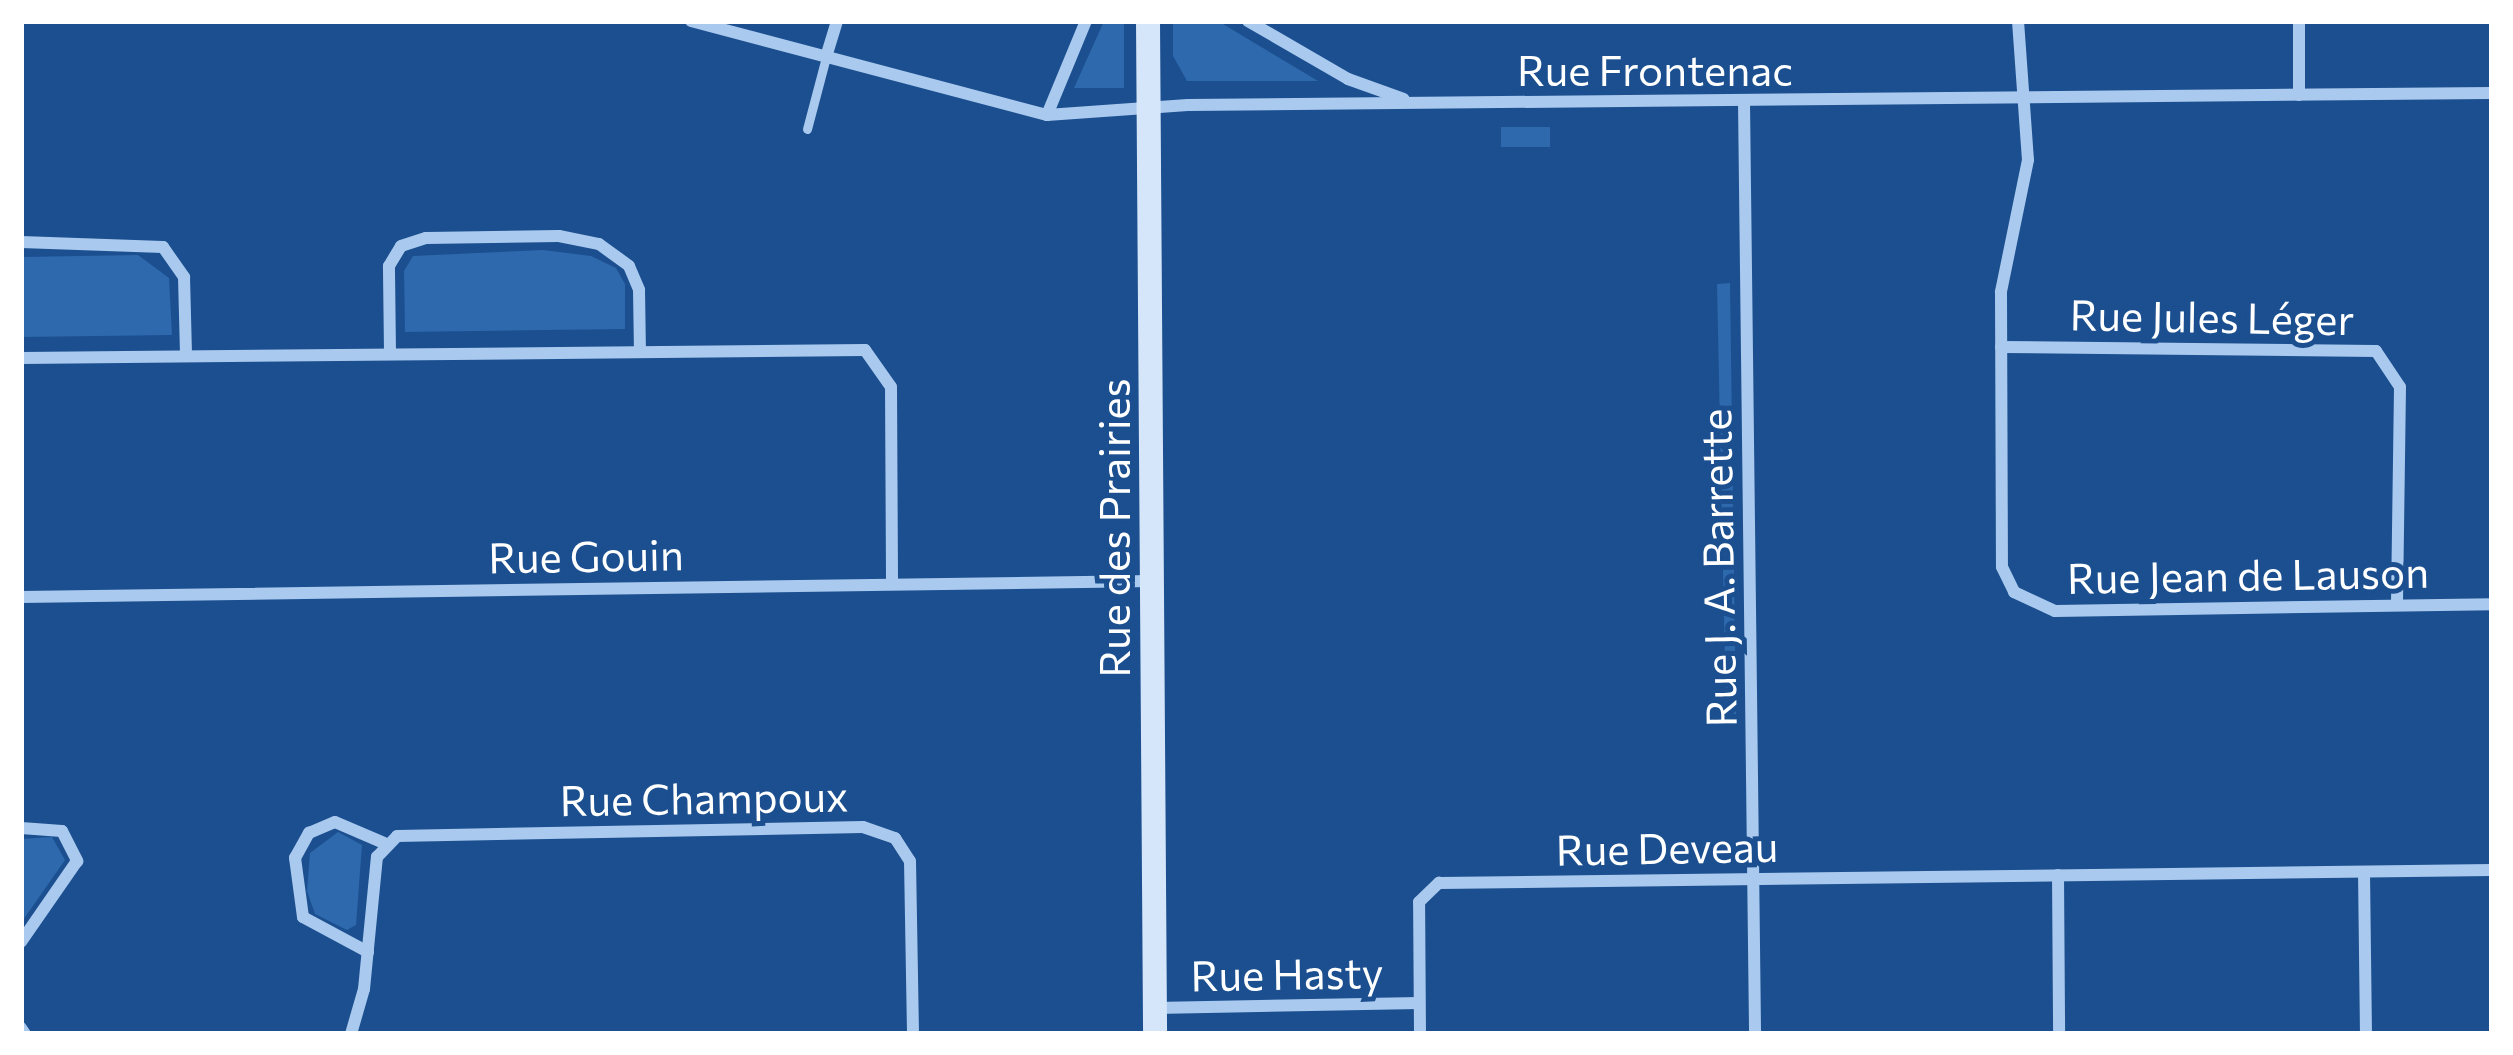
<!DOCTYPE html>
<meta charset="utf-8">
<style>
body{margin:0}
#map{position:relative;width:2513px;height:1055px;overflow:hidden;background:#1b4f8f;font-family:Commissioner,sans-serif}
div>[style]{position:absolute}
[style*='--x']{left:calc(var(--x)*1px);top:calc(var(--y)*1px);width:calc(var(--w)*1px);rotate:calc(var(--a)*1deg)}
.green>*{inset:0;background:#2e69ad;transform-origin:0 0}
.lane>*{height:9px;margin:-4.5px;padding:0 4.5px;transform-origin:4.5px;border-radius:4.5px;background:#a9c9ee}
.street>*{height:12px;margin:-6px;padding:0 6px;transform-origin:6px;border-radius:6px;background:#a9c9ee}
.secondary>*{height:24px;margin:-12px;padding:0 12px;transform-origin:12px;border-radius:12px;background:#d6e6fa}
span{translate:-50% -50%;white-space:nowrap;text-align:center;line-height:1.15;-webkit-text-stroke:10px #1b4f8f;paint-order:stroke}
.street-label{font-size:42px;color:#fff}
.frame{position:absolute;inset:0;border:24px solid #fff;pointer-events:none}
</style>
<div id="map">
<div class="green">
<div style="clip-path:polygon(1104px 21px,1124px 21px,1124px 88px,1074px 88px)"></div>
<div style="clip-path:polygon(1173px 21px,1218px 21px,1318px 81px,1187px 81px,1173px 56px)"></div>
<div style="left:1501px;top:127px;width:49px;height:20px"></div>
<div style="clip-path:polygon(543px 250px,591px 256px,616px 268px,625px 284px,625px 329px,405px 332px,404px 271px,413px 256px)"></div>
<div style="clip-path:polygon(138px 255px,169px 278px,172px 335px,21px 337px,21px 257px)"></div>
<div style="clip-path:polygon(1730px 283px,1736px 714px,1726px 714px,1717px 284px)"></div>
<div style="clip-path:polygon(338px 832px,362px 845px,356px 925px,347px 930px,315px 914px,307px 891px,310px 853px)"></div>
<div style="clip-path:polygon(52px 837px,65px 860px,21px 923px,21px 839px)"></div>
</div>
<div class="lane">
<div style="--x:807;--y:129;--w:74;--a:-75.2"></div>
</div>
<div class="street">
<div style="--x:691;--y:21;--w:368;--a:14.8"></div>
<div style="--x:1047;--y:115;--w:141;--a:-4.1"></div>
<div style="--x:1188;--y:105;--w:1304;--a:-0.53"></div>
<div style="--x:1248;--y:21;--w:116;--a:30.1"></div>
<div style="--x:1348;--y:79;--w:59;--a:19.7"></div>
<div style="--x:2018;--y:21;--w:139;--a:85.9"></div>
<div style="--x:2028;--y:160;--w:135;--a:101.6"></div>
<div style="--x:2001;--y:292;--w:275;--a:89.8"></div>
<div style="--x:2002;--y:567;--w:28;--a:64"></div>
<div style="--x:2014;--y:592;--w:45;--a:24.9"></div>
<div style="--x:2055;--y:611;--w:437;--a:-0.9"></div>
<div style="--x:2299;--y:21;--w:74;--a:90"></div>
<div style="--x:826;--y:57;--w:38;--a:-73"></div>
<div style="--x:1744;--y:102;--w:932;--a:89.32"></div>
<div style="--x:1047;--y:115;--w:102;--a:-67.5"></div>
<div style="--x:21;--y:242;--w:142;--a:2"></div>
<div style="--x:163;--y:247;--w:37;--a:55"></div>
<div style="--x:184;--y:277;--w:79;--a:88.5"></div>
<div style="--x:2001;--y:347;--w:375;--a:0.6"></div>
<div style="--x:2376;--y:351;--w:43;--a:56.3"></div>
<div style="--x:2400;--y:387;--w:218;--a:90.8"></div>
<div style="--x:390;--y:353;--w:87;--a:-90.7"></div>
<div style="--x:389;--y:266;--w:23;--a:-59"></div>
<div style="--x:401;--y:246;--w:26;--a:-18"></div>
<div style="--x:426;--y:238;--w:133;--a:-0.9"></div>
<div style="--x:559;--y:236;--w:41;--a:11.3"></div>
<div style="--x:599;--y:244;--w:37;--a:36"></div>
<div style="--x:629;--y:266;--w:26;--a:67"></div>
<div style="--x:639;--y:290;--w:61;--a:89.1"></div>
<div style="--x:21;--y:358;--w:844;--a:-0.54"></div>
<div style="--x:865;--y:350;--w:45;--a:54.9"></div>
<div style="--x:891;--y:387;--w:197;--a:89.7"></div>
<div style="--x:21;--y:597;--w:1131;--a:-0.81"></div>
<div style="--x:21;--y:828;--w:41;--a:4.2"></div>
<div style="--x:62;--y:831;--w:34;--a:63"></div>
<div style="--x:77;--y:861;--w:98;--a:124.7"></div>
<div style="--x:2364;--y:872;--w:162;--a:89.3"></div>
<div style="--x:2058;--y:875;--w:159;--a:89.6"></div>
<div style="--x:368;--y:952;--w:74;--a:-151.7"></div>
<div style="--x:303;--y:917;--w:60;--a:-97.7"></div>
<div style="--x:295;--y:858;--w:29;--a:-61"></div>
<div style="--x:309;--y:833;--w:28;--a:-23"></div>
<div style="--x:335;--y:822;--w:53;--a:23.2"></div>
<div style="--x:1155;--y:1008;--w:264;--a:-1.1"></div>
<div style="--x:21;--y:1028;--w:7;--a:56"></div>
<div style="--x:351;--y:1034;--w:47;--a:-73.9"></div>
<div style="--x:364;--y:989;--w:133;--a:-84.4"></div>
<div style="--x:377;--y:857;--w:29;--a:-46"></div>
<div style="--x:397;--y:836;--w:466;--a:-1.1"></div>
<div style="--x:863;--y:827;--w:34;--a:19"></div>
<div style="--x:895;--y:838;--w:27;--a:57"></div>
<div style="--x:910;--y:861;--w:173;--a:89"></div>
<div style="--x:1420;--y:1034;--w:132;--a:-90.4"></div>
<div style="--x:1419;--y:902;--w:28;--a:-44"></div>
<div style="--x:1439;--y:883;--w:1053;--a:-0.71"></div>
</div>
<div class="secondary">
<div style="--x:1148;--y:21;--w:1013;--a:89.6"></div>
</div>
<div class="street-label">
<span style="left:1655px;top:69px">Rue Frontenac</span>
<span style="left:2212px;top:316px;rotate:1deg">Rue Jules Léger</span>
<span style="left:1113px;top:528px;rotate:-90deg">Rue des Prairies</span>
<span style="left:586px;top:555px;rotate:-1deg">Rue Gouin</span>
<span style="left:1717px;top:568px;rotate:-91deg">Rue J. A. Barrette</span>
<span style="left:2248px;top:574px;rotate:-1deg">Rue Jean de Lauson</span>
<span style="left:704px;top:797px;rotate:-1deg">Rue Champoux</span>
<span style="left:1667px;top:847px;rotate:-1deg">Rue Deveau</span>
<span style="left:1287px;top:973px;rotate:-1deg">Rue Hasty</span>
</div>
<div class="frame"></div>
</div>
